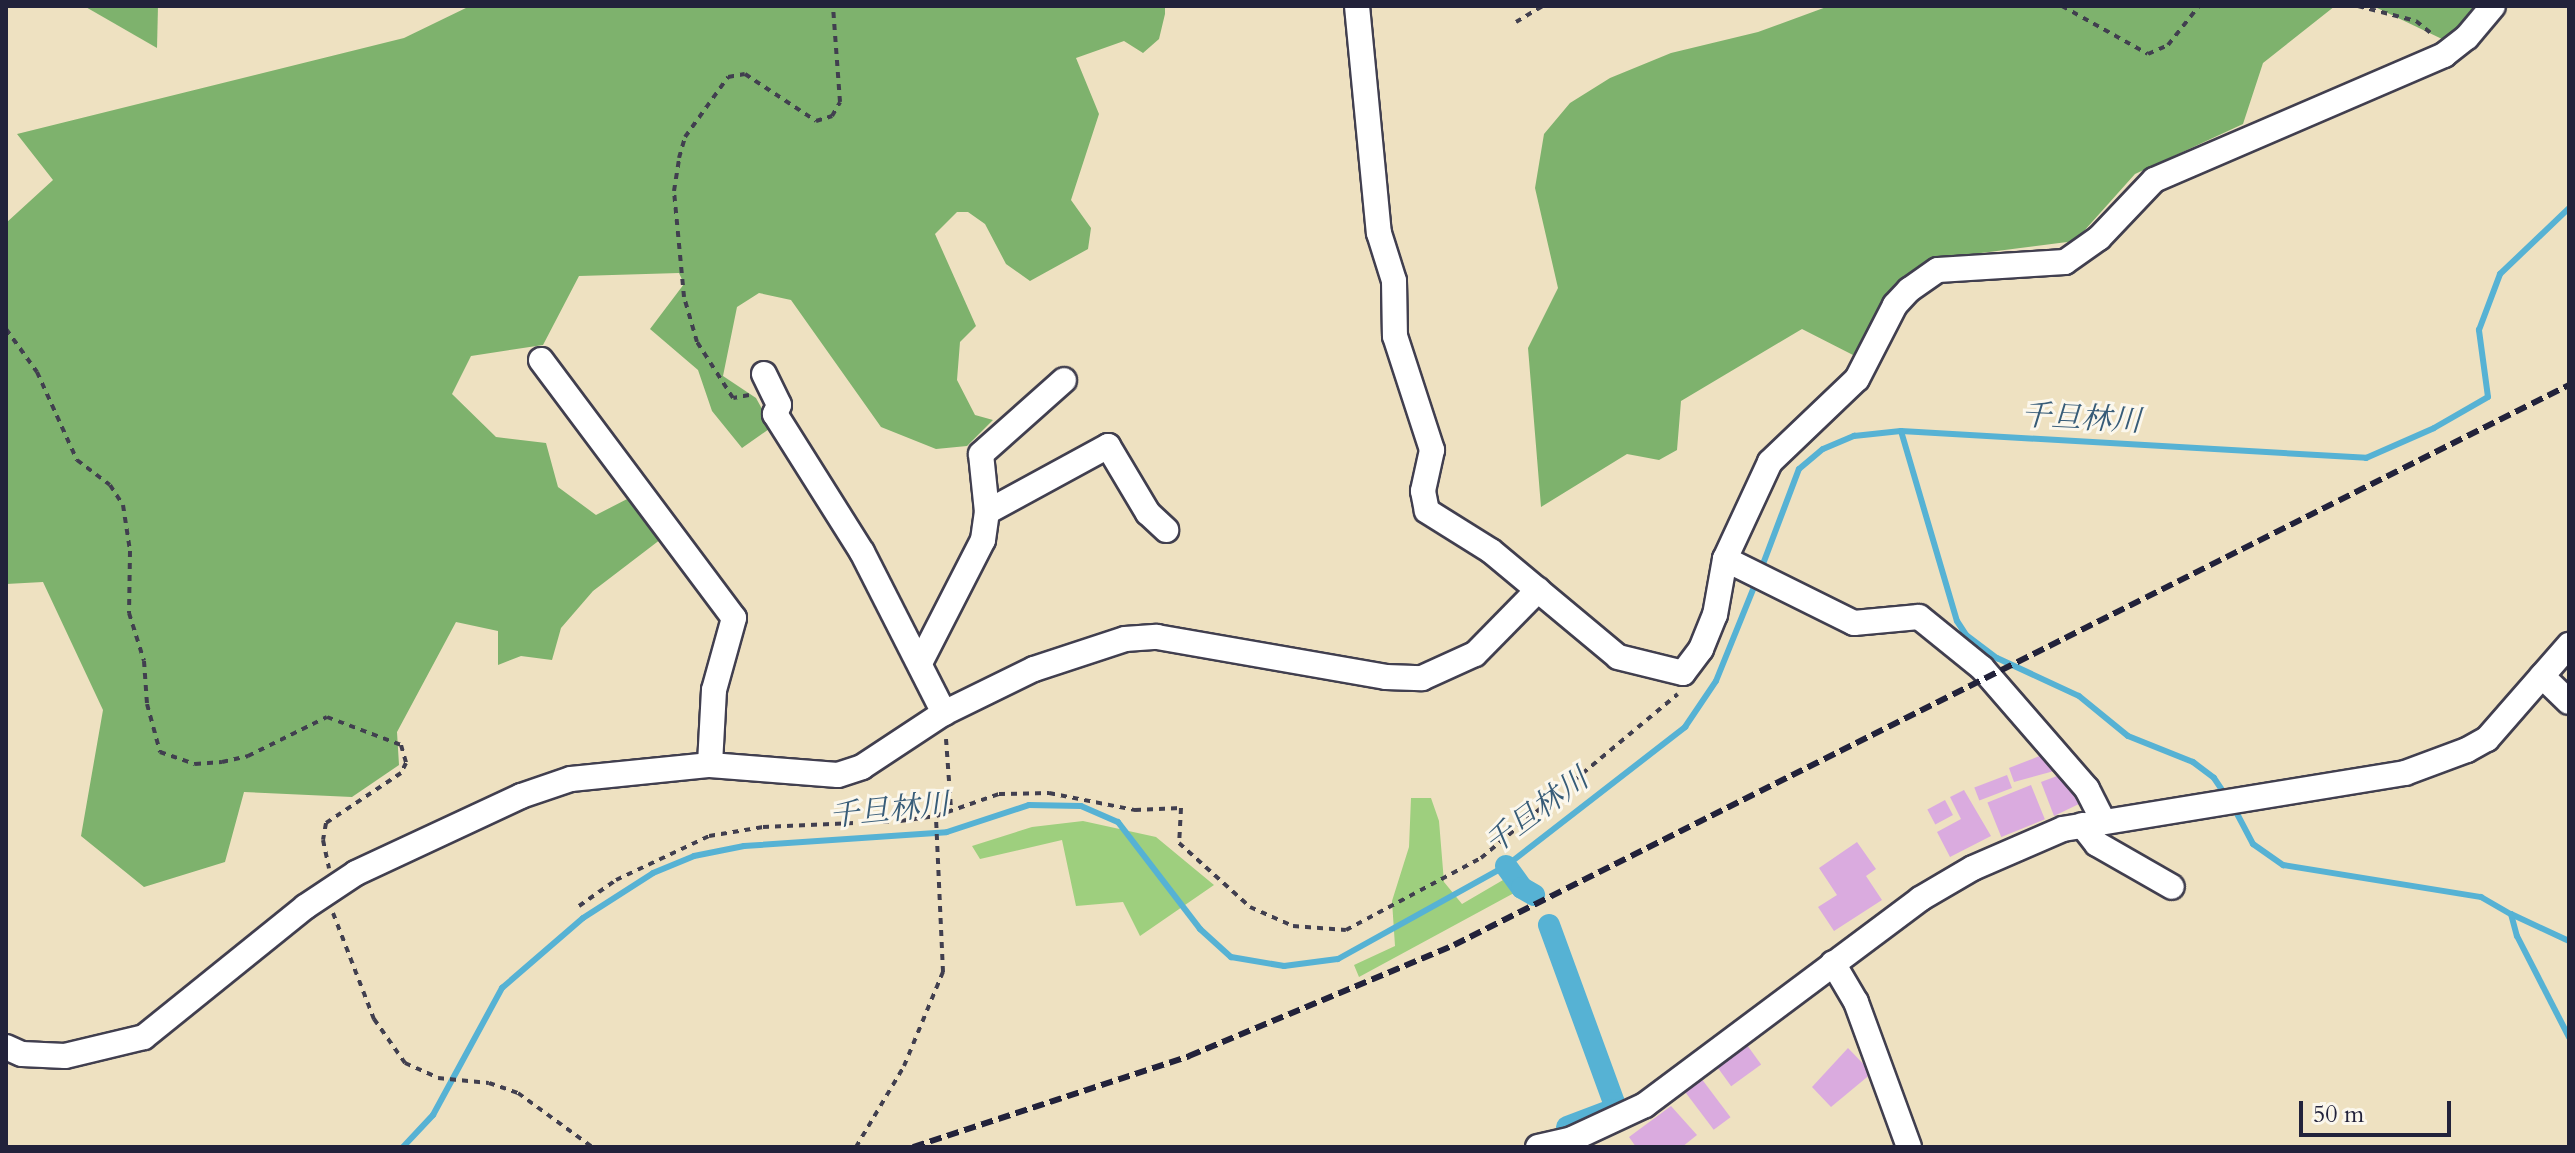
<!DOCTYPE html>
<meta charset="utf-8">
<style>
body{margin:0}
#map{position:relative;width:2575px;height:1153px;overflow:hidden;background:#eee1c1;font-family:Cardo,"Noto Serif JP",serif}
div>[style]{position:absolute}
[style*='--x']{left:calc(var(--x)*1px);top:calc(var(--y)*1px);width:calc(var(--w)*1px);rotate:calc(var(--a)*1deg)}
.green>*{inset:0;background:#9ecf7e}
.forest>*{inset:0;background:#7eb26d}
.stream>*{height:6px;margin:-3px;padding:0 3px;transform-origin:3px;border-radius:3px;background:#56b2d4}
.canal>*{height:22px;margin:-11px;padding:0 11px;transform-origin:11px;border-radius:11px;background:#56b2d4}
.building>*{inset:0;background:#daabdf;transform-origin:0 0}
.path>*{height:4px;margin-top:-2px;transform-origin:0;background:repeating-linear-gradient(90deg,#413f4f 0 6px,transparent 0 12px)}
.roads{filter:drop-shadow(2px 0 #413f4f) drop-shadow(-2px 0 #413f4f) drop-shadow(0 2px #413f4f) drop-shadow(0 -2px #413f4f)}
.minor>*{height:24px;margin:-12px;padding:0 12px;transform-origin:12px;border-radius:12px;background:#fff}
.rail>*{height:6px;margin-top:-3px;transform-origin:0;background:repeating-linear-gradient(90deg,#22223b 0 12px,transparent 0 18px)}
span{translate:-50% -50%;white-space:nowrap;text-align:center;line-height:1.15;-webkit-text-stroke:6px #fbf7ec;paint-order:stroke}
.water-label{font-size:30px;color:#375c78;font-style:italic}
.frame{position:absolute;inset:0;border:8px solid #22223b;pointer-events:none}
.scale{position:absolute;left:2299px;top:1101px;width:152px;height:36px;box-sizing:border-box;border:4px solid #22223b;border-top:0;padding-left:10px;font-size:24px;line-height:28px;white-space:nowrap;color:#22223b;-webkit-text-stroke:6px #fbf7ec;paint-order:stroke}
</style>
<div id="map">
<div class="green">
<div style="clip-path:polygon(1411px 798px,1431px 798px,1439px 821px,1444px 882px,1462px 904px,1503px 880px,1514px 893px,1359px 977px,1354px 965px,1395px 946px,1392px 901px,1409px 847px)"></div>
<div style="clip-path:polygon(1083px 821px,1156px 837px,1214px 885px,1140px 936px,1123px 902px,1076px 906px,1062px 840px,980px 859px,972px 846px,1032px 827px)"></div>
</div>
<div class="forest">
<div style="clip-path:polygon(84px 6px,158px 6px,157px 48px)"></div>
<div style="clip-path:polygon(470px 6px,1165px 6px,1165px 14px,1159px 39px,1143px 53px,1124px 41px,1076px 58px,1099px 114px,1071px 200px,1091px 228px,1088px 249px,1030px 281px,1006px 264px,985px 224px,968px 212px,957px 212px,935px 234px,976px 326px,960px 342px,957px 380px,975px 415px,993px 420px,967px 446px,936px 449px,881px 427px,791px 300px,759px 293px,737px 307px,723px 376px,756px 398px,772px 427px,742px 448px,712px 411px,698px 370px,650px 329px,684px 284px,679px 273px,579px 276px,543px 345px,471px 356px,452px 394px,496px 437px,546px 443px,558px 487px,596px 515px,633px 496px,665px 536px,593px 591px,561px 628px,552px 660px,521px 656px,498px 665px,498px 631px,456px 622px,397px 732px,399px 765px,352px 797px,244px 792px,225px 862px,144px 887px,81px 836px,103px 710px,43px 582px,6px 584px,6px 223px,53px 180px,17px 134px,404px 38px)"></div>
<div style="clip-path:polygon(1829px 6px,2335px 6px,2263px 63px,2243px 124px,2135px 174px,2075px 241px,1942px 258px,1898px 285px,1853px 355px,1802px 329px,1681px 401px,1677px 450px,1659px 460px,1627px 454px,1541px 507px,1528px 348px,1558px 288px,1535px 188px,1544px 134px,1570px 103px,1610px 78px,1671px 53px,1758px 32px)"></div>
<div style="clip-path:polygon(2373px 6px,2485px 6px,2480px 19px,2442px 39px)"></div>
</div>
<div class="stream">
<div style="--x:1901;--y:431;--w:198;--a:73.6"></div>
<div style="--x:1957;--y:621;--w:17;--a:57"></div>
<div style="--x:1966;--y:635;--w:39;--a:37"></div>
<div style="--x:1997;--y:658;--w:90;--a:24.9"></div>
<div style="--x:2079;--y:696;--w:63;--a:39.2"></div>
<div style="--x:2128;--y:736;--w:70;--a:21.8"></div>
<div style="--x:2193;--y:762;--w:26;--a:37"></div>
<div style="--x:2214;--y:778;--w:23;--a:56"></div>
<div style="--x:1760;--y:572;--w:110;--a:-69.3"></div>
<div style="--x:1799;--y:469;--w:31;--a:-40"></div>
<div style="--x:1823;--y:449;--w:34;--a:-23"></div>
<div style="--x:1854;--y:436;--w:47;--a:-6.1"></div>
<div style="--x:1901;--y:431;--w:466;--a:3.3"></div>
<div style="--x:2366;--y:458;--w:74;--a:-23.8"></div>
<div style="--x:2434;--y:428;--w:62;--a:-29.9"></div>
<div style="--x:2488;--y:397;--w:68;--a:-97.7"></div>
<div style="--x:2479;--y:330;--w:60;--a:-69.4"></div>
<div style="--x:2500;--y:274;--w:95;--a:-43.7"></div>
<div style="--x:2233;--y:806;--w:43;--a:62.2"></div>
<div style="--x:2253;--y:844;--w:37;--a:35"></div>
<div style="--x:2283;--y:865;--w:201;--a:9.2"></div>
<div style="--x:2481;--y:897;--w:34;--a:30"></div>
<div style="--x:2511;--y:914;--w:23;--a:75"></div>
<div style="--x:2517;--y:936;--w:114;--a:62.8"></div>
<div style="--x:2511;--y:914;--w:64;--a:25"></div>
<div style="--x:403;--y:1147;--w:44;--a:-46.8"></div>
<div style="--x:433;--y:1115;--w:145;--a:-61.5"></div>
<div style="--x:502;--y:988;--w:107;--a:-40.8"></div>
<div style="--x:583;--y:918;--w:83;--a:-32.7"></div>
<div style="--x:653;--y:873;--w:44;--a:-22.5"></div>
<div style="--x:694;--y:856;--w:51;--a:-11.3"></div>
<div style="--x:744;--y:846;--w:203;--a:-3.9"></div>
<div style="--x:947;--y:832;--w:86;--a:-18.2"></div>
<div style="--x:1029;--y:805;--w:52;--a:1.1"></div>
<div style="--x:1081;--y:806;--w:40;--a:23.4"></div>
<div style="--x:1118;--y:822;--w:135;--a:52.5"></div>
<div style="--x:1200;--y:929;--w:42;--a:42.1"></div>
<div style="--x:1231;--y:957;--w:54;--a:9.6"></div>
<div style="--x:1284;--y:966;--w:54;--a:-7.4"></div>
<div style="--x:1338;--y:959;--w:192;--a:-29"></div>
<div style="--x:1506;--y:866;--w:227;--a:-37.8"></div>
<div style="--x:1685;--y:727;--w:55;--a:-56"></div>
<div style="--x:1716;--y:681;--w:107;--a:-68"></div>
</div>
<div class="canal">
<div style="--x:1506;--y:866;--w:27;--a:54"></div>
<div style="--x:1522;--y:888;--w:14;--a:30"></div>
<div style="--x:1549;--y:925;--w:189;--a:69.9"></div>
<div style="--x:1614;--y:1103;--w:7;--a:106"></div>
<div style="--x:1612;--y:1110;--w:48;--a:159.3"></div>
</div>
<div class="building">
<div style="clip-path:polygon(2047px 753px,2054px 771px,2014px 782px,2009px 768px)"></div>
<div style="clip-path:polygon(2065px 773px,2081px 803px,2054px 816px,2041px 782px)"></div>
<div style="left:2007px;top:775px;width:14px;height:35px;rotate:69deg"></div>
<div style="left:2031px;top:785px;width:37px;height:47px;rotate:68deg"></div>
<div style="clip-path:polygon(1964px 790px,1991px 836px,1950px 857px,1937px 832px,1961px 819px,1950px 797px)"></div>
<div style="left:1945px;top:800px;width:17px;height:20px;rotate:62deg"></div>
<div style="clip-path:polygon(1857px 842px,1876px 869px,1866px 876px,1882px 900px,1834px 931px,1818px 907px,1837px 895px,1819px 868px)"></div>
<div style="left:1747px;top:1045px;width:24px;height:37px;rotate:54deg"></div>
<div style="clip-path:polygon(1848px 1048px,1872px 1073px,1831px 1107px,1812px 1087px)"></div>
<div style="left:1701px;top:1078px;width:49px;height:21px;rotate:53deg"></div>
<div style="clip-path:polygon(1671px 1106px,1697px 1135px,1682px 1147px,1636px 1147px,1629px 1137px)"></div>
</div>
<div class="path">
<div style="--x:2062;--y:6;--w:98;--a:29.2"></div>
<div style="--x:2148;--y:54;--w:22;--a:-24"></div>
<div style="--x:2168;--y:45;--w:50;--a:-51.5"></div>
<div style="--x:2358;--y:6;--w:60;--a:14.5"></div>
<div style="--x:2416;--y:21;--w:22;--a:39"></div>
<div style="--x:1516;--y:22;--w:31;--a:-31"></div>
<div style="--x:6;--y:329;--w:53;--a:54.2"></div>
<div style="--x:37;--y:372;--w:97;--a:65.6"></div>
<div style="--x:77;--y:460;--w:41;--a:37.1"></div>
<div style="--x:110;--y:485;--w:24;--a:57"></div>
<div style="--x:123;--y:505;--w:47;--a:81.3"></div>
<div style="--x:130;--y:551;--w:62;--a:90.9"></div>
<div style="--x:129;--y:613;--w:50;--a:72.6"></div>
<div style="--x:144;--y:661;--w:43;--a:86"></div>
<div style="--x:147;--y:704;--w:50;--a:74.8"></div>
<div style="--x:160;--y:752;--w:37;--a:19"></div>
<div style="--x:195;--y:764;--w:27;--a:-4"></div>
<div style="--x:222;--y:762;--w:27;--a:-13"></div>
<div style="--x:248;--y:756;--w:88;--a:-26.3"></div>
<div style="--x:327;--y:717;--w:79;--a:20.7"></div>
<div style="--x:401;--y:745;--w:19;--a:74"></div>
<div style="--x:406;--y:763;--w:11;--a:117"></div>
<div style="--x:401;--y:773;--w:90;--a:146.3"></div>
<div style="--x:326;--y:823;--w:17;--a:100"></div>
<div style="--x:323;--y:840;--w:29;--a:78"></div>
<div style="--x:749;--y:395;--w:16;--a:169"></div>
<div style="--x:733;--y:398;--w:67;--a:-122.7"></div>
<div style="--x:697;--y:342;--w:47;--a:-106.1"></div>
<div style="--x:684;--y:297;--w:106;--a:-95.4"></div>
<div style="--x:674;--y:191;--w:33;--a:-81"></div>
<div style="--x:679;--y:158;--w:22;--a:-74"></div>
<div style="--x:685;--y:137;--w:74;--a:-54.4"></div>
<div style="--x:728;--y:77;--w:17;--a:-10"></div>
<div style="--x:745;--y:74;--w:85;--a:33.5"></div>
<div style="--x:816;--y:121;--w:17;--a:-17"></div>
<div style="--x:832;--y:116;--w:16;--a:-60"></div>
<div style="--x:840;--y:102;--w:96;--a:-94.2"></div>
<div style="--x:946;--y:739;--w:70;--a:85.9"></div>
<div style="--x:579;--y:906;--w:45;--a:-35.1"></div>
<div style="--x:616;--y:880;--w:103;--a:-25.3"></div>
<div style="--x:709;--y:836;--w:55;--a:-9.5"></div>
<div style="--x:763;--y:827;--w:137;--a:-2.5"></div>
<div style="--x:900;--y:821;--w:36;--a:-8"></div>
<div style="--x:936;--y:816;--w:67;--a:-19.2"></div>
<div style="--x:999;--y:794;--w:50;--a:-1.1"></div>
<div style="--x:1049;--y:793;--w:88;--a:11.2"></div>
<div style="--x:1135;--y:810;--w:46;--a:-2.5"></div>
<div style="--x:1181;--y:808;--w:35;--a:93"></div>
<div style="--x:1179;--y:843;--w:96;--a:42"></div>
<div style="--x:1250;--y:907;--w:47;--a:23.8"></div>
<div style="--x:1293;--y:926;--w:53;--a:4.3"></div>
<div style="--x:1346;--y:930;--w:153;--a:-28.1"></div>
<div style="--x:1481;--y:858;--w:256;--a:-39.8"></div>
<div style="--x:333;--y:913;--w:114;--a:68.9"></div>
<div style="--x:374;--y:1019;--w:54;--a:54.8"></div>
<div style="--x:405;--y:1063;--w:36;--a:24"></div>
<div style="--x:438;--y:1078;--w:51;--a:5.6"></div>
<div style="--x:489;--y:1083;--w:31;--a:19"></div>
<div style="--x:518;--y:1093;--w:92;--a:36.1"></div>
<div style="--x:856;--y:1147;--w:94;--a:-59.3"></div>
<div style="--x:904;--y:1066;--w:102;--a:-67.5"></div>
<div style="--x:943;--y:972;--w:156;--a:-92.6"></div>
</div>
<div class="roads">
<div class="minor">
<div style="--x:1357;--y:6;--w:228;--a:84.5"></div>
<div style="--x:1379;--y:233;--w:50;--a:72.6"></div>
<div style="--x:1394;--y:281;--w:55;--a:89"></div>
<div style="--x:1395;--y:336;--w:120;--a:72"></div>
<div style="--x:1432;--y:450;--w:42;--a:102.4"></div>
<div style="--x:1423;--y:491;--w:20;--a:79"></div>
<div style="--x:1427;--y:511;--w:75;--a:32"></div>
<div style="--x:1491;--y:551;--w:165;--a:39.8"></div>
<div style="--x:1618;--y:657;--w:67;--a:13.8"></div>
<div style="--x:1683;--y:673;--w:30;--a:-53"></div>
<div style="--x:1701;--y:649;--w:37;--a:-68"></div>
<div style="--x:1715;--y:615;--w:57;--a:-79.9"></div>
<div style="--x:1725;--y:559;--w:107;--a:-65.1"></div>
<div style="--x:1770;--y:462;--w:120;--a:-43.7"></div>
<div style="--x:1857;--y:379;--w:83;--a:-62.8"></div>
<div style="--x:1895;--y:305;--w:21;--a:-47"></div>
<div style="--x:1909;--y:290;--w:35;--a:-35"></div>
<div style="--x:1938;--y:270;--w:127;--a:-3.6"></div>
<div style="--x:2065;--y:262;--w:42;--a:-35.2"></div>
<div style="--x:2099;--y:238;--w:80;--a:-46.5"></div>
<div style="--x:2154;--y:180;--w:316;--a:-23.3"></div>
<div style="--x:2444;--y:55;--w:29;--a:-38"></div>
<div style="--x:2467;--y:37;--w:40;--a:-50"></div>
<div style="--x:541;--y:360;--w:322;--a:53.2"></div>
<div style="--x:734;--y:618;--w:75;--a:105.5"></div>
<div style="--x:714;--y:690;--w:75;--a:93.1"></div>
<div style="--x:764;--y:374;--w:34;--a:64"></div>
<div style="--x:779;--y:405;--w:10;--a:114"></div>
<div style="--x:775;--y:414;--w:163;--a:57.8"></div>
<div style="--x:862;--y:552;--w:181;--a:63"></div>
<div style="--x:987;--y:512;--w:138;--a:-28.6"></div>
<div style="--x:1108;--y:446;--w:78;--a:59.2"></div>
<div style="--x:1148;--y:513;--w:25;--a:43"></div>
<div style="--x:1725;--y:559;--w:144;--a:26.4"></div>
<div style="--x:1854;--y:623;--w:65;--a:-5.3"></div>
<div style="--x:1919;--y:617;--w:81;--a:39"></div>
<div style="--x:1982;--y:668;--w:160;--a:49"></div>
<div style="--x:2087;--y:789;--w:36;--a:63"></div>
<div style="--x:921;--y:661;--w:136;--a:-62.9"></div>
<div style="--x:983;--y:540;--w:28;--a:-82"></div>
<div style="--x:987;--y:512;--w:58;--a:-95.9"></div>
<div style="--x:981;--y:454;--w:111;--a:-41.7"></div>
<div style="--x:2542;--y:676;--w:37;--a:44"></div>
<div style="--x:2082;--y:825;--w:24;--a:52"></div>
<div style="--x:2097;--y:844;--w:86;--a:29.8"></div>
<div style="--x:1833;--y:963;--w:45;--a:59.5"></div>
<div style="--x:1856;--y:1002;--w:154;--a:69.9"></div>
<div style="--x:6;--y:1047;--w:17;--a:24"></div>
<div style="--x:22;--y:1054;--w:43;--a:2.7"></div>
<div style="--x:65;--y:1056;--w:81;--a:-13.5"></div>
<div style="--x:144;--y:1037;--w:207;--a:-38.9"></div>
<div style="--x:305;--y:907;--w:61;--a:-33.7"></div>
<div style="--x:356;--y:873;--w:182;--a:-25"></div>
<div style="--x:521;--y:796;--w:53;--a:-18.8"></div>
<div style="--x:571;--y:779;--w:140;--a:-5.8"></div>
<div style="--x:710;--y:765;--w:128;--a:4.5"></div>
<div style="--x:838;--y:775;--w:25;--a:-18"></div>
<div style="--x:862;--y:767;--w:98;--a:-33.4"></div>
<div style="--x:944;--y:713;--w:100;--a:-26.1"></div>
<div style="--x:1034;--y:669;--w:96;--a:-18.2"></div>
<div style="--x:1125;--y:639;--w:32;--a:-4"></div>
<div style="--x:1157;--y:637;--w:232;--a:9.9"></div>
<div style="--x:1386;--y:677;--w:36;--a:2"></div>
<div style="--x:1422;--y:678;--w:58;--a:-24.4"></div>
<div style="--x:1475;--y:654;--w:90;--a:-45.5"></div>
<div style="--x:1538;--y:1147;--w:35;--a:-13"></div>
<div style="--x:1572;--y:1139;--w:81;--a:-25"></div>
<div style="--x:1645;--y:1105;--w:344;--a:-36.8"></div>
<div style="--x:1920;--y:899;--w:61;--a:-30.3"></div>
<div style="--x:1973;--y:868;--w:98;--a:-23.4"></div>
<div style="--x:2063;--y:829;--w:347;--a:-9.3"></div>
<div style="--x:2405;--y:773;--w:66;--a:-20.4"></div>
<div style="--x:2467;--y:750;--w:23;--a:-29"></div>
<div style="--x:2487;--y:739;--w:125;--a:-48.9"></div>
</div>
</div>
<div class="rail">
<div style="--x:913;--y:1147;--w:291;--a:-18.2"></div>
<div style="--x:1189;--y:1056;--w:287;--a:-22.7"></div>
<div style="--x:1454;--y:945;--w:1248;--a:-26.67"></div>
</div>
<div class="water-label">
<span style="left:2081px;top:419px;rotate:3deg">千旦林川</span>
<span style="left:889px;top:811px;rotate:-6deg">千旦林川</span>
<span style="left:1537px;top:812px;rotate:-37deg">千旦林川</span>
</div>
<div class="frame"></div>
<div class="scale">50 m</div>
</div>
